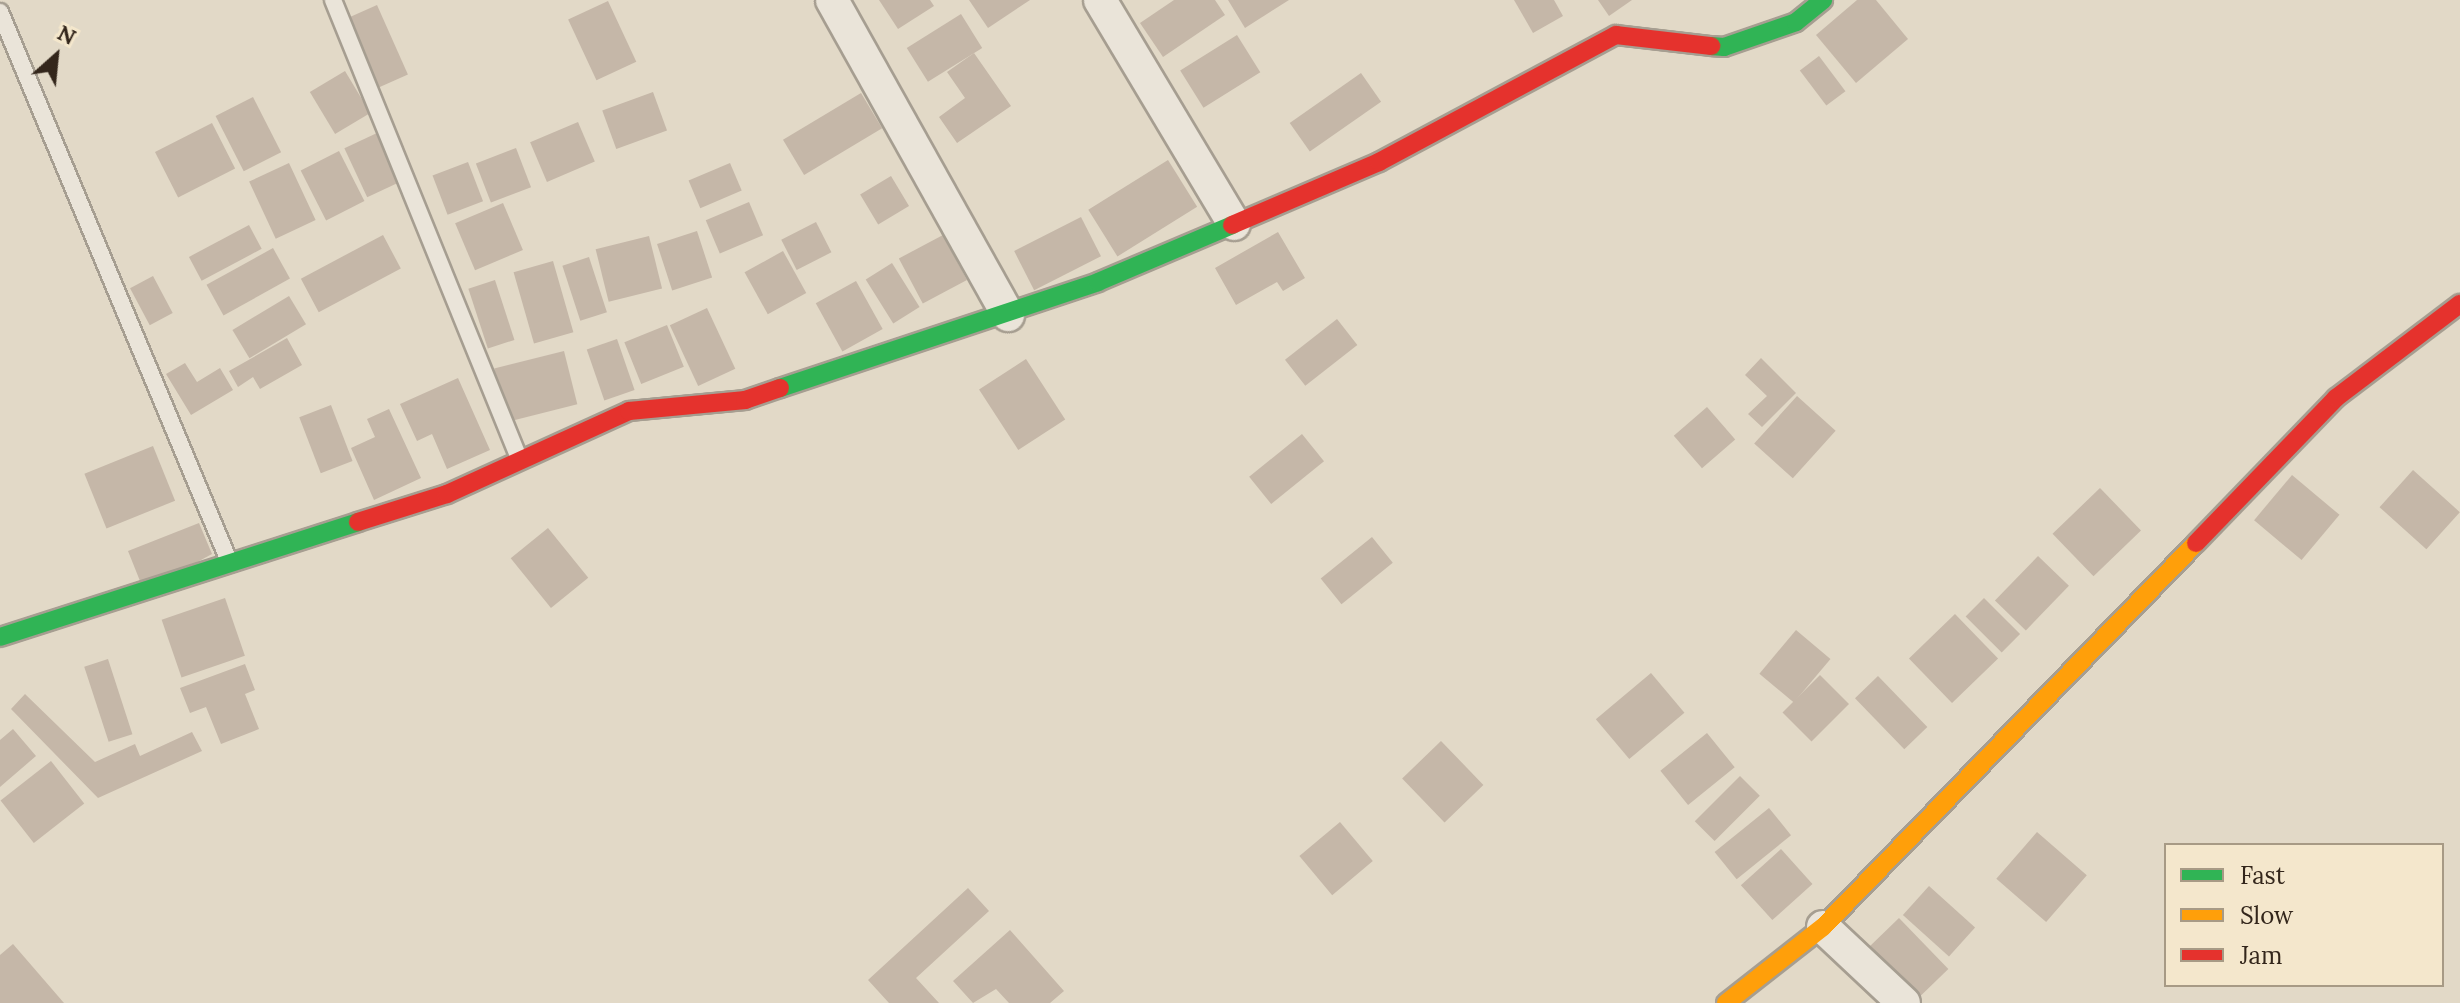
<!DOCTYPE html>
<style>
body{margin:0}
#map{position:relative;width:2460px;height:1003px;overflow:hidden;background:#e2d9c7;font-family:Lora,serif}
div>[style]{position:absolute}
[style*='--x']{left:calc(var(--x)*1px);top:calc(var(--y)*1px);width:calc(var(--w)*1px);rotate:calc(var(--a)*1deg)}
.building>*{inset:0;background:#c5b7a8;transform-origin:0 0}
.roads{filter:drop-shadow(2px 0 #a69e91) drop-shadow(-2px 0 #a69e91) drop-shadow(0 2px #a69e91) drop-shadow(0 -2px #a69e91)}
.lane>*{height:16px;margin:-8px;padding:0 8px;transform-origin:8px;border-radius:8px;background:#eae4d9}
.street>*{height:32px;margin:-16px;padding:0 16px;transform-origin:16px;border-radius:16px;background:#eae4d9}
.fast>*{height:18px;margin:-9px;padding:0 9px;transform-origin:9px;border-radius:9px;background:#30b455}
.slow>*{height:18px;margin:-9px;padding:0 9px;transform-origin:9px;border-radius:9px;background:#ff9f0a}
.jam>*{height:18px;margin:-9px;padding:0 9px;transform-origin:9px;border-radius:9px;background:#e5322d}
span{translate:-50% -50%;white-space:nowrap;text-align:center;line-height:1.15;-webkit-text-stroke:7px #f4e7cc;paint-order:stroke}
.legend{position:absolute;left:2164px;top:843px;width:280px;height:144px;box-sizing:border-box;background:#f4e7cc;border:2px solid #a79a85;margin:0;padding:10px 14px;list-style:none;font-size:24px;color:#33261b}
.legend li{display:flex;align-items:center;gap:16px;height:40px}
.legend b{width:40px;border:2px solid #a79a85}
.north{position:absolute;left:16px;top:16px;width:80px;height:80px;-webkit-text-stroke:6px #f4e7cc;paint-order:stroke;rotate:27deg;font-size:22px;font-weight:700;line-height:32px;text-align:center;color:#33261b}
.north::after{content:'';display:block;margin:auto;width:28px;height:36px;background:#33261b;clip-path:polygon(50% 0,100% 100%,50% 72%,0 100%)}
</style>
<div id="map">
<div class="building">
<div style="clip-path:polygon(879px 0,930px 0,934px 6px,898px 29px)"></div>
<div style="clip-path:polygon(969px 0,1030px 0,988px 28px)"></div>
<div style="clip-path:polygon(1174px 0,1215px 0,1225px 15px,1163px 57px,1140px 23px)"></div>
<div style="clip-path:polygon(1228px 0,1289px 0,1245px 28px)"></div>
<div style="clip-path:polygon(1514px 0,1554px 0,1563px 16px,1533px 33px)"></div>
<div style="clip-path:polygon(1598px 0,1632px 0,1609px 16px)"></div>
<div style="clip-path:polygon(1857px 0,1876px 0,1908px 39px,1856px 83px,1816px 35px)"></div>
<div style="left:608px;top:1px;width:67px;height:44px;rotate:65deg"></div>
<div style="left:377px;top:5px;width:76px;height:32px;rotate:66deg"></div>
<div style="left:961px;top:14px;width:40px;height:64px;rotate:58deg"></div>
<div style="left:1237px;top:35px;width:44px;height:67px;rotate:58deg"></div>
<div style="clip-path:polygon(974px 53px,1011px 106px,957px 143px,939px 117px,965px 98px,947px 72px)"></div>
<div style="left:1819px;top:56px;width:44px;height:24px;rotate:53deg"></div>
<div style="left:345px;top:71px;width:49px;height:41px;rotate:59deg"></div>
<div style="left:1361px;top:73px;width:35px;height:87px;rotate:55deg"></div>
<div style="left:653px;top:92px;width:41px;height:54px;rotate:70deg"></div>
<div style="left:861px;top:93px;width:41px;height:91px;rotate:59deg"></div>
<div style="left:253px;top:97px;width:62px;height:42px;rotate:63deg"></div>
<div style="left:578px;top:122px;width:43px;height:52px;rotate:67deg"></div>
<div style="left:212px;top:123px;width:51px;height:64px;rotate:63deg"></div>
<div style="left:377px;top:133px;width:54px;height:36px;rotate:65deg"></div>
<div style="left:516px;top:148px;width:42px;height:43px;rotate:69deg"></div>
<div style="left:339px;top:151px;width:56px;height:43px;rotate:63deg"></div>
<div style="left:1168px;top:160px;width:55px;height:94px;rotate:58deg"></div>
<div style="left:468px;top:162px;width:42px;height:38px;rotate:69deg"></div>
<div style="left:289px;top:163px;width:63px;height:44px;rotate:65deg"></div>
<div style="left:730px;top:163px;width:30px;height:45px;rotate:67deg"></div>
<div style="left:891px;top:176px;width:35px;height:36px;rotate:59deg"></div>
<div style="left:749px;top:202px;width:36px;height:47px;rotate:67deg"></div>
<div style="left:503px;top:203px;width:51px;height:52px;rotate:67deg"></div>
<div style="left:1081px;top:217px;width:44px;height:75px;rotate:63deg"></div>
<div style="left:816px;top:222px;width:34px;height:39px;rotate:63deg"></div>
<div style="left:249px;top:225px;width:27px;height:68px;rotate:62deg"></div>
<div style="left:697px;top:231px;width:49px;height:42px;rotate:72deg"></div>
<div style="clip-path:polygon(1278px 232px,1305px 278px,1283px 291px,1277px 282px,1236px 305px,1215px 268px)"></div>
<div style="left:383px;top:235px;width:38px;height:93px;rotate:62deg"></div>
<div style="left:943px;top:235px;width:51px;height:50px;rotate:62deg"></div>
<div style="left:649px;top:236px;width:54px;height:55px;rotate:76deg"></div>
<div style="left:273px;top:248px;width:35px;height:76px;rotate:61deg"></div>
<div style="left:783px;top:251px;width:48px;height:44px;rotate:61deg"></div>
<div style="left:589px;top:257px;width:58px;height:28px;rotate:72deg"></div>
<div style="left:553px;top:261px;width:74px;height:41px;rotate:74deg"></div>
<div style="left:892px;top:263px;width:52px;height:31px;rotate:58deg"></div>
<div style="left:153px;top:276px;width:42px;height:26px;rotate:62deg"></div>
<div style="left:495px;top:280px;width:63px;height:28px;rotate:72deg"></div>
<div style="left:856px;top:281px;width:55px;height:46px;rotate:61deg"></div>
<div style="left:289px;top:296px;width:33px;height:66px;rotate:59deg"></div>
<div style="left:707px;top:308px;width:67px;height:41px;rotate:65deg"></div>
<div style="left:1337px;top:319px;width:33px;height:66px;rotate:52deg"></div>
<div style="left:667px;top:325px;width:45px;height:46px;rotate:68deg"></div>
<div style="clip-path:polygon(287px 338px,302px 365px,260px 389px,253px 377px,238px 387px,229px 371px)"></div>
<div style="left:617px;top:339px;width:54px;height:32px;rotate:71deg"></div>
<div style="left:564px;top:351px;width:55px;height:72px;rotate:76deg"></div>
<div style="clip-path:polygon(1761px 358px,1796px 393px,1762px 427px,1748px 414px,1767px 396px,1745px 375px)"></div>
<div style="left:1026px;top:359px;width:72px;height:56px;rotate:57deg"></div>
<div style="clip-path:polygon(185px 363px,197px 382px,220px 368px,233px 390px,191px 415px,166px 374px)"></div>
<div style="clip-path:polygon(458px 378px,490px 450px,447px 469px,432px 434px,417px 441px,400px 404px)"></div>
<div style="left:1797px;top:396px;width:52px;height:64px;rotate:42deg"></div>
<div style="left:331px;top:405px;width:60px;height:34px;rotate:69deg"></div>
<div style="left:1707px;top:407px;width:43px;height:44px;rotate:49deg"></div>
<div style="clip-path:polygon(389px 409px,421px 478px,374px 500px,351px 448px,375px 437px,367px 419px)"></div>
<div style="left:1302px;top:434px;width:35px;height:68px;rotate:51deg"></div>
<div style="left:153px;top:446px;width:59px;height:74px;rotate:68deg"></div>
<div style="left:2413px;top:470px;width:63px;height:50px;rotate:42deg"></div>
<div style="left:2292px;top:475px;width:62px;height:59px;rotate:40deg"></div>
<div style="left:2100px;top:488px;width:59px;height:66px;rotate:46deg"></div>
<div style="clip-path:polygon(199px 523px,212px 554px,144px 591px,128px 551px)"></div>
<div style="left:548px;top:528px;width:64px;height:48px;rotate:51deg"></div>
<div style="left:1372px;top:537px;width:33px;height:66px;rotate:51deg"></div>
<div style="left:2038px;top:556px;width:43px;height:62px;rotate:44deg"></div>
<div style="left:225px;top:598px;width:61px;height:67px;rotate:71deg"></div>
<div style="left:1984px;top:598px;width:51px;height:26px;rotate:45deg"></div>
<div style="left:1955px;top:614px;width:62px;height:64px;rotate:46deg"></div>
<div style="left:1796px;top:630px;width:45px;height:57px;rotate:40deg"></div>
<div style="left:108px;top:659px;width:79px;height:25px;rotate:72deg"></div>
<div style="clip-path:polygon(245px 664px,255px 690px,245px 694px,259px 729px,221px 744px,206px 707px,190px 713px,180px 688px)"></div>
<div style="left:1651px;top:673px;width:52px;height:72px;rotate:50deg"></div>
<div style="left:1820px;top:675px;width:41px;height:53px;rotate:45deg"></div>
<div style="left:1878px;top:676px;width:71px;height:32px;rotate:46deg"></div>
<div style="clip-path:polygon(25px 694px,95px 762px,135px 744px,140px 756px,192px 732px,202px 751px,98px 798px,11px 709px)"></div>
<div style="clip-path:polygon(13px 729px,36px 756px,0 787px,0 740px)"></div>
<div style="left:1707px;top:733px;width:44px;height:60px;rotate:51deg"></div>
<div style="left:1441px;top:741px;width:61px;height:54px;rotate:46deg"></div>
<div style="left:51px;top:761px;width:54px;height:64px;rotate:52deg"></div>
<div style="left:1740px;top:776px;width:28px;height:64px;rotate:45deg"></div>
<div style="left:1769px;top:808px;width:35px;height:70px;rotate:51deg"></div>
<div style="left:1340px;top:822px;width:51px;height:53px;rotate:50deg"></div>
<div style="left:2037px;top:832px;width:66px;height:62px;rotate:41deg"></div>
<div style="left:1781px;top:849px;width:47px;height:54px;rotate:48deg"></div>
<div style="left:1929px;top:886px;width:62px;height:39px;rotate:42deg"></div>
<div style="clip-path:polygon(968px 888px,989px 911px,916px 978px,939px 1003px,889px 1003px,868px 980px)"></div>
<div style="left:1899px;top:918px;width:71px;height:42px;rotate:46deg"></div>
<div style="clip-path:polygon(1010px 930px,1064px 991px,1050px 1003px,1009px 1003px,996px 989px,973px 1003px,953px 981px)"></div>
<div style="clip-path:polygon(13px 944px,64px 1003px,0 1003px,0 955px)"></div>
</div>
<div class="roads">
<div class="lane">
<div style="--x:333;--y:0;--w:493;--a:67.9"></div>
<div style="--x:0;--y:12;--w:595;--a:67.36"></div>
</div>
<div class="street">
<div style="--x:832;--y:0;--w:361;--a:60.8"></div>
<div style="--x:1100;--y:0;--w:261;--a:59.1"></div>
<div style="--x:1823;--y:927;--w:111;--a:43.2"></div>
</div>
<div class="fast">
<div style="--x:1711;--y:46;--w:13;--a:4"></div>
<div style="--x:1724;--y:47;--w:76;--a:-19.1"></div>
<div style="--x:1796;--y:22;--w:35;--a:-39"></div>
<div style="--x:780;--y:388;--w:335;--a:-18.4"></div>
<div style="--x:1098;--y:282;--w:146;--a:-23"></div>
<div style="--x:0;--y:637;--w:376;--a:-17.8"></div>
</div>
<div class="slow">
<div style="--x:1726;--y:1003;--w:123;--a:-38.1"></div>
<div style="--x:1823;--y:927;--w:535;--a:-45.83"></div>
</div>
<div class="jam">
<div style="--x:1232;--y:225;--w:160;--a:-23.2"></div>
<div style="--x:1379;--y:162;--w:269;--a:-28.2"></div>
<div style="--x:1616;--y:35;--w:96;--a:6.6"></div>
<div style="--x:358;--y:522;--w:93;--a:-17.5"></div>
<div style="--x:447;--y:494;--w:200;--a:-24.5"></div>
<div style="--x:629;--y:411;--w:117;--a:-5.4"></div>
<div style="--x:745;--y:400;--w:37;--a:-19"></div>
<div style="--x:2196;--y:543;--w:202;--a:-46"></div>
<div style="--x:2336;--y:398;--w:156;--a:-37.2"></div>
</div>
</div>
<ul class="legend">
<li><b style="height:10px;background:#30b455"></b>Fast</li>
<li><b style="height:10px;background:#ff9f0a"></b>Slow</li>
<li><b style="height:10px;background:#e5322d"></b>Jam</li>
</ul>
<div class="north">N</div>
</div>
